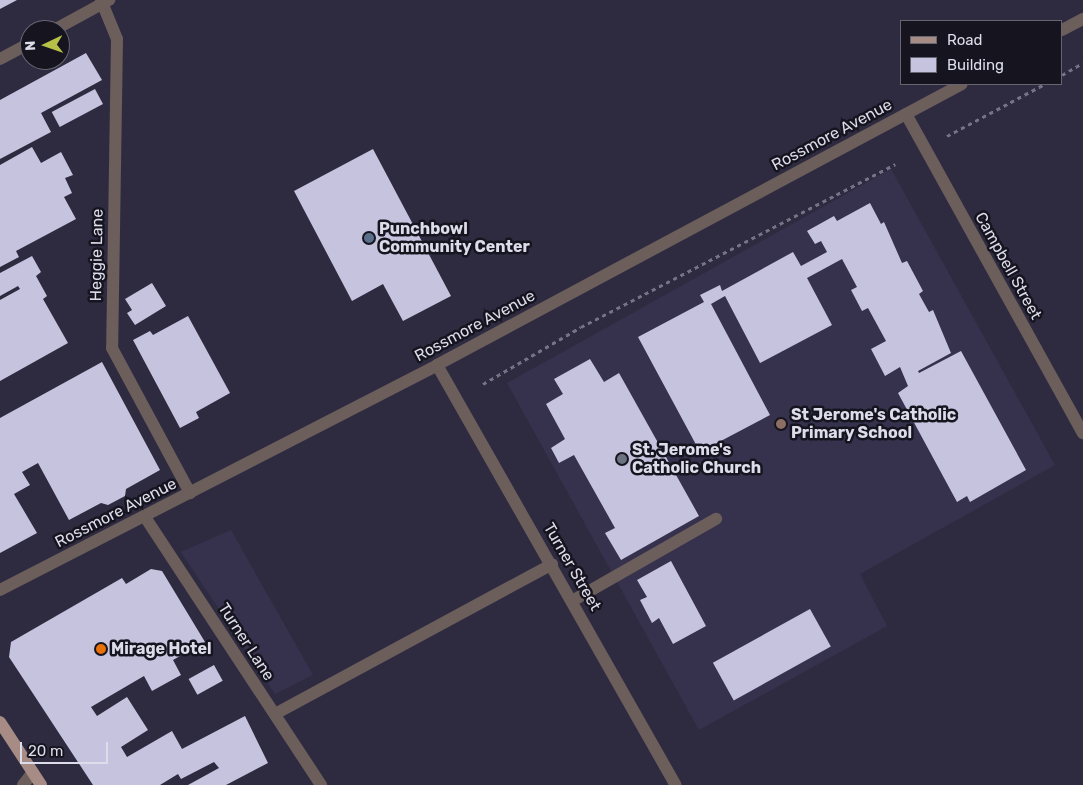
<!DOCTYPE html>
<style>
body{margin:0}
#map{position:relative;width:1083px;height:785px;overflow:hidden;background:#2e2b41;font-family:Rubik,sans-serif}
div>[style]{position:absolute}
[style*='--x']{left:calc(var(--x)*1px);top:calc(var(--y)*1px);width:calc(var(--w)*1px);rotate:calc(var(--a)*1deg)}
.built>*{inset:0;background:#36324e}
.building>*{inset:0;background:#c6c3df;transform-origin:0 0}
.path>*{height:3px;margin-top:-1.5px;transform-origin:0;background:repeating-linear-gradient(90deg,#757386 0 4px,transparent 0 8px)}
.minor>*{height:12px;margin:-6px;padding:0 6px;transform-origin:6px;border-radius:6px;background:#6b5e5b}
.major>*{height:12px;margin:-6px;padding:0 6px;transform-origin:6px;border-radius:6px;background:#a68c85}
.dots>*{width:14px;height:14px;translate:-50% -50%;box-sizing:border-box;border:2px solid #16151f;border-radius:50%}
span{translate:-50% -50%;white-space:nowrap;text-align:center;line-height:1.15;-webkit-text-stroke:5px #16151f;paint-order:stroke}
.street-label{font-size:16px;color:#dddcea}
.poi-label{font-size:16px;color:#dddcea;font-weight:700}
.left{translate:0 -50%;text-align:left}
.legend{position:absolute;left:900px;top:20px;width:162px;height:65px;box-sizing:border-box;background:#16151f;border:1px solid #666570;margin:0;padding:6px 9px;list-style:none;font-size:15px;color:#dddcea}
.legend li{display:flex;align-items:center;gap:10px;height:25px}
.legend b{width:25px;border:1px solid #666570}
.north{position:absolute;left:20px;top:20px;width:50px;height:50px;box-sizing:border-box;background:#16151f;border:1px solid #666570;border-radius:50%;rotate:267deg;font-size:14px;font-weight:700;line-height:20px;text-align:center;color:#dddcea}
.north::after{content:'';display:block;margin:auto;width:18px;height:22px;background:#b7c147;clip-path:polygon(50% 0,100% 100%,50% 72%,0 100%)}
.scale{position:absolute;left:20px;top:742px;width:88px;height:22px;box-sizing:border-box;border:2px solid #dddcea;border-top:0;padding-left:6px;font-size:15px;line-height:18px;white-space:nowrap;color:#dddcea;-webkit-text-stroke:4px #16151f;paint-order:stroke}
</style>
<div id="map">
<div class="built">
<div style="clip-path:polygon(891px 169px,1055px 465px,860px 574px,887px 626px,699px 730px,507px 383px)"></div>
<div style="clip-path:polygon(231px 530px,313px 675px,275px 694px,181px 552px)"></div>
</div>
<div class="building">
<div style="clip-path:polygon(0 0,17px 0,0 9px)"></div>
<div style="clip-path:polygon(86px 53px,102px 80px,41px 113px,51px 132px,0 159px,0 100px)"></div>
<div style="left:95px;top:89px;width:17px;height:49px;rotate:62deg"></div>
<div style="clip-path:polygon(32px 147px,41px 163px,61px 152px,73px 175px,65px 178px,72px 193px,64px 197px,76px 219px,16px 251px,19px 257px,0 267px,0 165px)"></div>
<div style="clip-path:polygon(373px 149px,451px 296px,403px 321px,383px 284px,352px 301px,294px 191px)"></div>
<div style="clip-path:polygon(870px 203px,881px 224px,884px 222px,902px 263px,907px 261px,923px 291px,919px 294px,929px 312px,933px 310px,951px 353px,918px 371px,919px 373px,961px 351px,1026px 470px,970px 502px,967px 496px,957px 502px,898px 393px,908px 386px,900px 367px,885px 376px,871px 349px,886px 341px,868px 308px,862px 311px,851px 290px,857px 287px,842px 259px,807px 278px,832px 325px,760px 363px,725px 296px,711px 304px,770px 415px,700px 452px,638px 337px,704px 302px,700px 295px,720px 285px,722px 291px,793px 252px,801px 266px,827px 252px,821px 241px,815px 244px,807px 231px,834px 216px,837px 221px)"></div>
<div style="clip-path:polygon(32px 256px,41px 272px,36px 276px,47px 296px,43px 299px,68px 343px,0 381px,0 300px,20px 289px,18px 286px,0 296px,0 273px)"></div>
<div style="clip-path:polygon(152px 283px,166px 306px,135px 325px,127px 313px,132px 310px,125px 299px)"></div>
<div style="clip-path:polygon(188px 316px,230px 393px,196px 412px,199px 418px,180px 428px,133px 340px,150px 331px,153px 335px)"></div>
<div style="clip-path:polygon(590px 359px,604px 382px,619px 373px,699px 516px,621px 560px,605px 533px,615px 528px,574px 455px,559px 463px,551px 448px,565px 439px,546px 404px,563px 394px,554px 379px)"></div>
<div style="clip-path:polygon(102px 362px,160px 470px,126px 489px,125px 496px,108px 505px,101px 503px,69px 520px,38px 463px,22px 472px,30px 485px,14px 494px,37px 533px,0 553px,0 418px)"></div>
<div style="clip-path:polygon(671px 561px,706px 626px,673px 644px,659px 618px,652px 623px,640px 600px,647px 597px,637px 580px)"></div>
<div style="clip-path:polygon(151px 569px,162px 571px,205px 642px,173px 660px,181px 675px,152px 691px,144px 676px,91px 707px,97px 716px,127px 697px,148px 730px,121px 747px,127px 757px,172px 731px,182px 749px,245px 716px,268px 763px,226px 785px,188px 785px,219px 768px,214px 762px,181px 779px,178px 774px,160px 785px,93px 785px,9px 657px,11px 642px,122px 578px,126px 584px)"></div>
<div style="left:810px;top:609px;width:43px;height:111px;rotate:61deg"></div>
<div style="left:214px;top:665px;width:18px;height:29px;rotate:61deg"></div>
</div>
<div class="path">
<div style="--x:1062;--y:75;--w:24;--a:-30"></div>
<div style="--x:947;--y:136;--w:111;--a:-28"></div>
<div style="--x:483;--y:384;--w:113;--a:-30.2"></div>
<div style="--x:581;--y:327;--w:354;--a:-27.4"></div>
</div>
<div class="minor">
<div style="--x:101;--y:0;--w:42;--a:67.7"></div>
<div style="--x:117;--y:39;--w:309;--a:90.9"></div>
<div style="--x:112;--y:348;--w:165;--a:61.7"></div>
<div style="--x:54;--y:30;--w:63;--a:-28.6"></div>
<div style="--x:1062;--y:30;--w:24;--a:-28"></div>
<div style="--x:0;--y:59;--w:34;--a:-28"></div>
<div style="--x:906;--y:114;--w:365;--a:61"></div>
<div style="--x:437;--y:365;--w:483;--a:60.4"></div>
<div style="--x:145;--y:517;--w:321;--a:56.7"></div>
<div style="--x:0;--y:590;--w:492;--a:-27.2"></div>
<div style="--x:437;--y:365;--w:595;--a:-28.16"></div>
<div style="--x:572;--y:601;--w:166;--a:-29.7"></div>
<div style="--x:275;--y:714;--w:315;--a:-28.4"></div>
<div style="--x:23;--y:785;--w:16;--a:-52"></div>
</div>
<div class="major">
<div style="--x:0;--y:722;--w:75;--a:56.9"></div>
</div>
<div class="dots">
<div style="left:369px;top:238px;background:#5c6f8a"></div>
<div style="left:781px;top:424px;background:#8d6e63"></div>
<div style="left:622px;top:459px;background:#6b7280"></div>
<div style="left:101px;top:649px;background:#e8710a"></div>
</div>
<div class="street-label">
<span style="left:832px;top:135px;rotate:-28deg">Rossmore Avenue</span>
<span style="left:97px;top:255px;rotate:-89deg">Heggie Lane</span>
<span style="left:1008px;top:266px;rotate:61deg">Campbell Street</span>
<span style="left:475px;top:326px;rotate:-28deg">Rossmore Avenue</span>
<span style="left:116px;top:513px;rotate:-27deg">Rossmore Avenue</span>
<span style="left:572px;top:567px;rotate:60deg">Turner Street</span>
<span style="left:246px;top:642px;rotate:57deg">Turner Lane</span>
</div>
<div class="poi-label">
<span class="left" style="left:379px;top:238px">Punchbowl<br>Community Center</span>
<span class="left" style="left:791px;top:424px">St Jerome's Catholic<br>Primary School</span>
<span class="left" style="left:632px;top:459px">St. Jerome's<br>Catholic Church</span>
<span class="left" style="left:111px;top:649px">Mirage Hotel</span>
</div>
<ul class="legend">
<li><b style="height:6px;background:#a68c85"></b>Road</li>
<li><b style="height:14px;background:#c6c3df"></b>Building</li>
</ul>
<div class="north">N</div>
<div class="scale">20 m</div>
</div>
